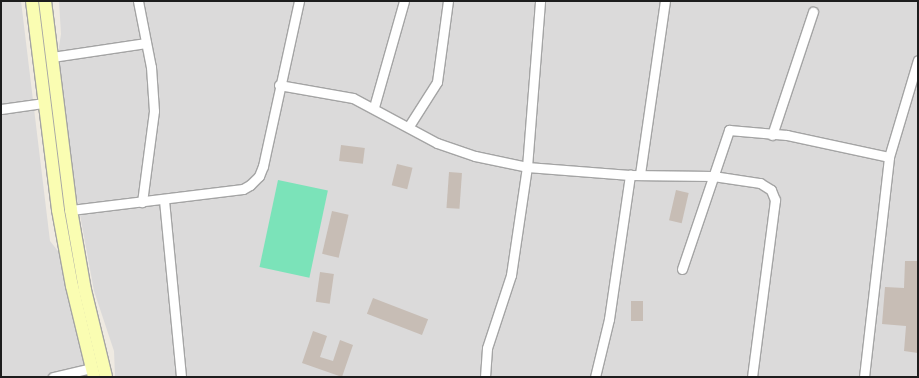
<!DOCTYPE html>
<style>
body{margin:0}
#map{position:relative;width:919px;height:378px;overflow:hidden;background:#efeae2;font-family:"DejaVu Sans",sans-serif}
div>[style]{position:absolute}
[style*='--x']{left:calc(var(--x)*1px);top:calc(var(--y)*1px);width:calc(var(--w)*1px);rotate:calc(var(--a)*1deg)}
.residential>*{inset:0;background:#dbdada}
.pitch>*{inset:0;background:#7be3b9;transform-origin:0 0}
.building>*{inset:0;background:#c7bdb5;transform-origin:0 0}
.roads{filter:drop-shadow(1px 0 #a4a4a4) drop-shadow(-1px 0 #a4a4a4) drop-shadow(0 1px #a4a4a4) drop-shadow(0 -1px #a4a4a4)}
.street>*{height:9px;margin:-4.5px;padding:0 4.5px;transform-origin:4.5px;border-radius:4.5px;background:#fff}
.secondary>*{height:12px;margin:-6px;padding:0 6px;transform-origin:6px;border-radius:6px;background:#fafdb2}
span{translate:-50% -50%;white-space:nowrap;text-align:center;line-height:1.15;-webkit-text-stroke:4px #fff;paint-order:stroke}
.frame{position:absolute;inset:0;border:2px solid #1d1d1d;pointer-events:none}
</style>
<div id="map">
<div class="residential">
<div style="clip-path:polygon(1px 1px,21px 1px,50px 241px,62px 256px,87px 377px,1px 377px)"></div>
<div style="clip-path:polygon(59px 1px,918px 1px,918px 377px,115px 377px,114px 351px,94px 291px,76px 193px,58px 53px,61px 34px)"></div>
</div>
<div class="pitch">
<div style="left:278px;top:180px;width:51px;height:89px;rotate:12deg"></div>
</div>
<div class="building">
<div style="left:341px;top:145px;width:24px;height:16px;rotate:7deg"></div>
<div style="left:397px;top:164px;width:16px;height:22px;rotate:14deg"></div>
<div style="left:449px;top:172px;width:13px;height:36px;rotate:4deg"></div>
<div style="left:676px;top:190px;width:13px;height:31px;rotate:13deg"></div>
<div style="left:332px;top:211px;width:17px;height:44px;rotate:13deg"></div>
<div style="clip-path:polygon(905px 261px,918px 261px,918px 353px,904px 351px,906px 326px,882px 324px,885px 287px,904px 288px)"></div>
<div style="left:320px;top:272px;width:14px;height:30px;rotate:8deg"></div>
<div style="left:373px;top:298px;width:59px;height:17px;rotate:21deg"></div>
<div style="left:631px;top:301px;width:12px;height:20px"></div>
<div style="clip-path:polygon(313px 331px,327px 336px,320px 357px,333px 361px,340px 340px,353px 345px,342px 377px,302px 363px)"></div>
</div>
<div class="roads">
<div class="street">
<div style="--x:138;--y:1;--w:67;--a:78.9"></div>
<div style="--x:151;--y:67;--w:44;--a:86.1"></div>
<div style="--x:154;--y:111;--w:92;--a:97.5"></div>
<div style="--x:52;--y:57;--w:95;--a:-8.5"></div>
<div style="--x:279;--y:85;--w:75;--a:10"></div>
<div style="--x:353;--y:98;--w:95;--a:28.2"></div>
<div style="--x:437;--y:143;--w:40;--a:18.9"></div>
<div style="--x:475;--y:156;--w:53;--a:11.9"></div>
<div style="--x:527;--y:167;--w:103;--a:4.4"></div>
<div style="--x:630;--y:175;--w:83;--a:0.7"></div>
<div style="--x:713;--y:176;--w:48;--a:8.5"></div>
<div style="--x:760;--y:183;--w:13;--a:32"></div>
<div style="--x:771;--y:190;--w:11;--a:68"></div>
<div style="--x:775;--y:200;--w:178;--a:97.4"></div>
<div style="--x:374;--y:107;--w:110;--a:-74.2"></div>
<div style="--x:1;--y:109;--w:42;--a:-8.1"></div>
<div style="--x:409;--y:126;--w:52;--a:-57.5"></div>
<div style="--x:437;--y:82;--w:82;--a:-82.3"></div>
<div style="--x:772;--y:135;--w:130;--a:-71.6"></div>
<div style="--x:640;--y:174;--w:175;--a:-81.8"></div>
<div style="--x:164;--y:200;--w:178;--a:84.5"></div>
<div style="--x:71;--y:210;--w:173;--a:-7"></div>
<div style="--x:243;--y:189;--w:8;--a:-30"></div>
<div style="--x:250;--y:185;--w:13;--a:-45"></div>
<div style="--x:259;--y:176;--w:11;--a:-68"></div>
<div style="--x:263;--y:166;--w:169;--a:-77.7"></div>
<div style="--x:682;--y:269;--w:147;--a:-71.3"></div>
<div style="--x:729;--y:130;--w:58;--a:4.9"></div>
<div style="--x:787;--y:135;--w:104;--a:12.2"></div>
<div style="--x:53;--y:377;--w:40;--a:-13"></div>
<div style="--x:485;--y:377;--w:29;--a:-86"></div>
<div style="--x:487;--y:348;--w:77;--a:-71.8"></div>
<div style="--x:511;--y:275;--w:109;--a:-81.6"></div>
<div style="--x:527;--y:167;--w:167;--a:-85.5"></div>
<div style="--x:595;--y:377;--w:60;--a:-76.4"></div>
<div style="--x:609;--y:319;--w:146;--a:-81.7"></div>
<div style="--x:864;--y:377;--w:221;--a:-83.5"></div>
<div style="--x:889;--y:157;--w:101;--a:-73.4"></div>
</div>
<div class="secondary">
<div style="--x:32;--y:1;--w:211;--a:82.9"></div>
<div style="--x:58;--y:210;--w:77;--a:79.6"></div>
<div style="--x:72;--y:286;--w:94;--a:76.4"></div>
<div style="--x:45;--y:1;--w:211;--a:82.9"></div>
<div style="--x:71;--y:210;--w:81;--a:80.1"></div>
<div style="--x:85;--y:290;--w:89;--a:76.4"></div>
</div>
</div>
<div class="frame"></div>
</div>
